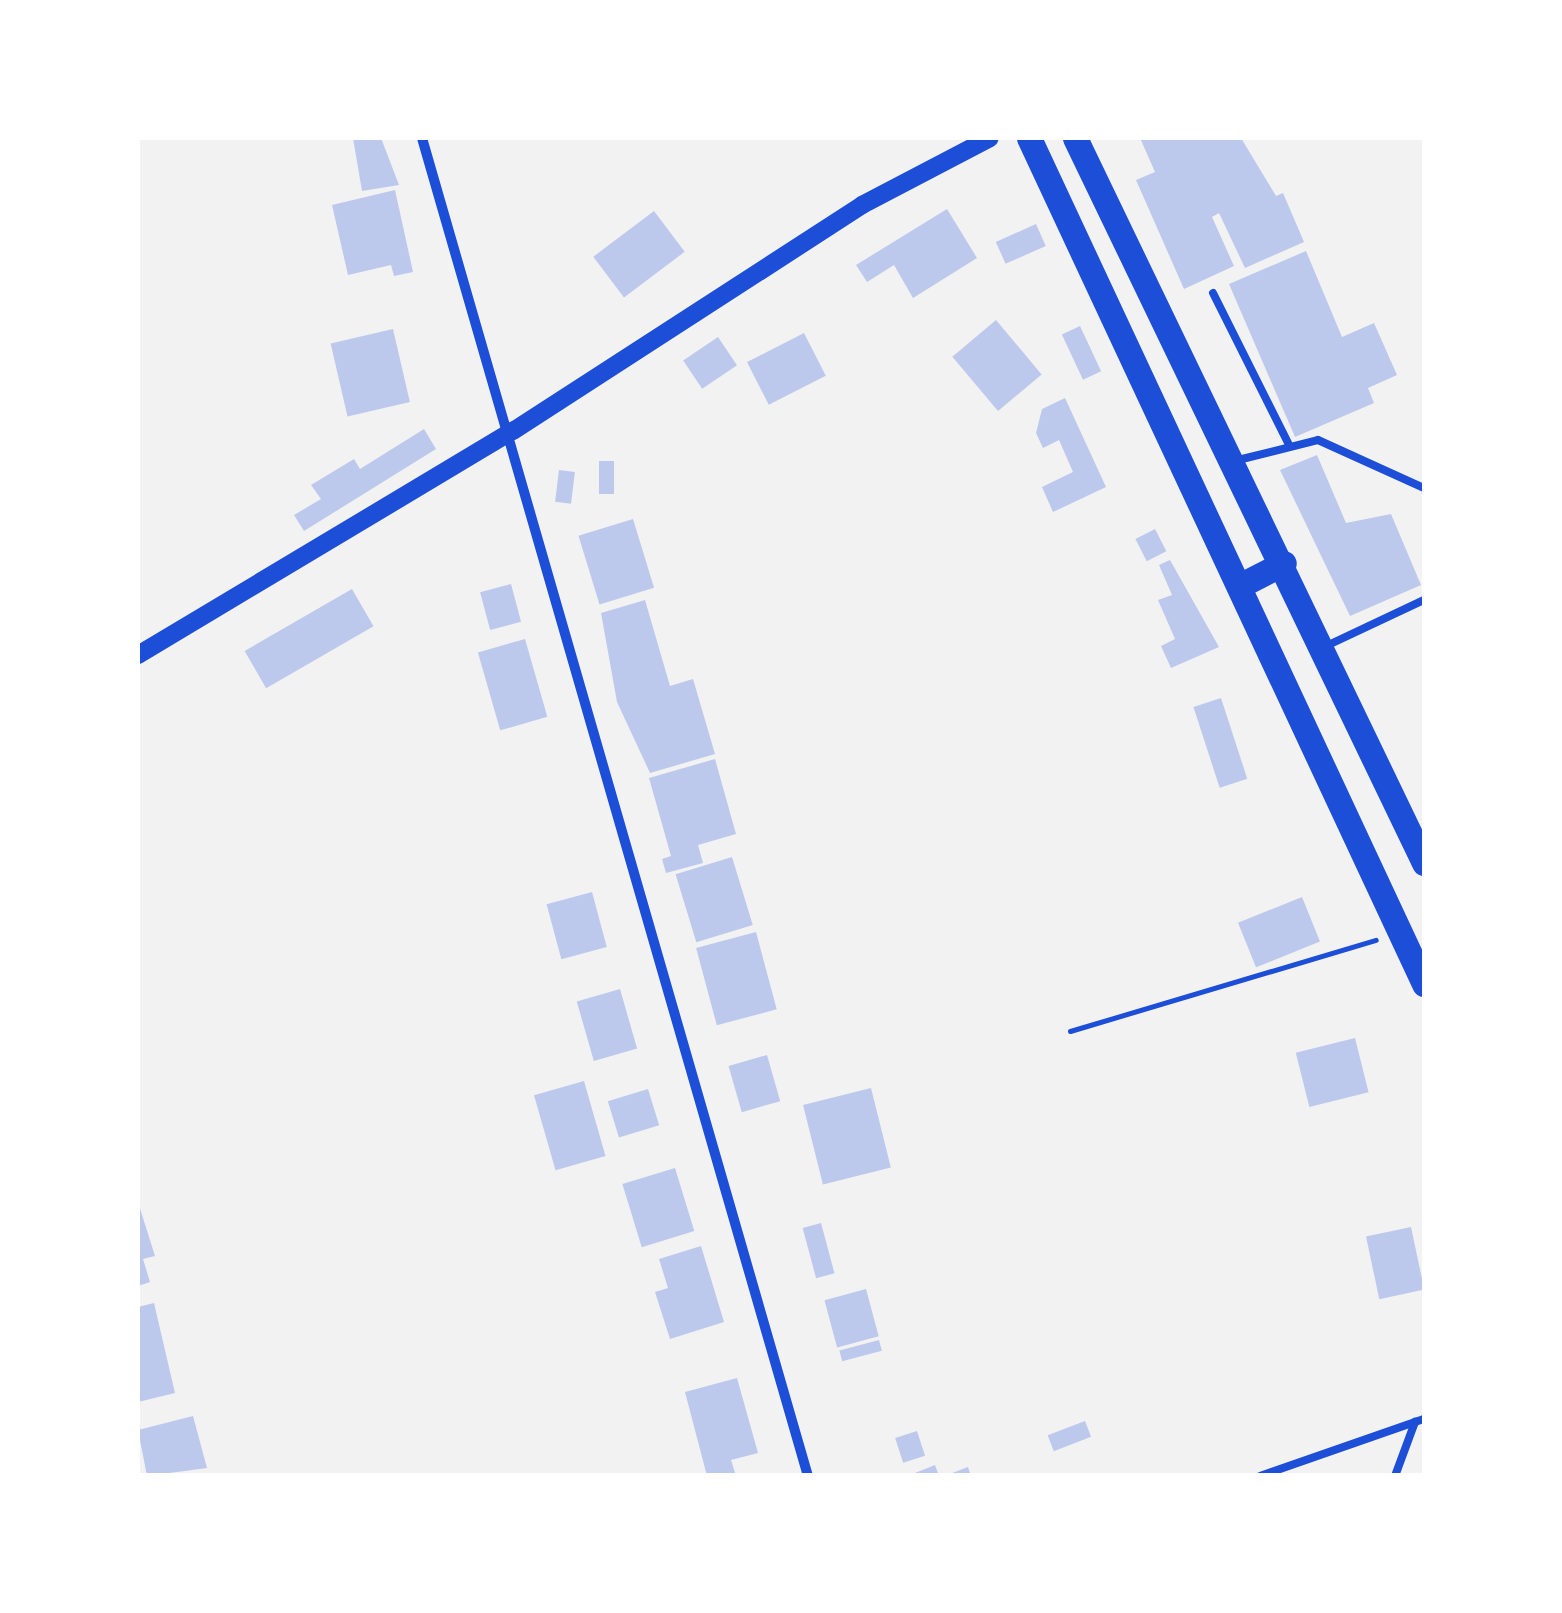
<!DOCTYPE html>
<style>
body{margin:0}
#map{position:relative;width:1562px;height:1613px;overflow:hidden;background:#f2f2f2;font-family:"Roboto Condensed",sans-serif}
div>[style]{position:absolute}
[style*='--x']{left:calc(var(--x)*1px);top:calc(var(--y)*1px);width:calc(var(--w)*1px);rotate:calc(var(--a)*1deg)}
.building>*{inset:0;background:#bdc9ec;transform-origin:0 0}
.path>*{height:5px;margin:-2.5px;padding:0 2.5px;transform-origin:2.5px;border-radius:2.5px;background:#1d4ed8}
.service>*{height:8px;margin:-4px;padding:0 4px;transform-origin:4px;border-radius:4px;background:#1d4ed8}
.minor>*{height:10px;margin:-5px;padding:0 5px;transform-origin:5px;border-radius:5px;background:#1d4ed8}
.tertiary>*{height:18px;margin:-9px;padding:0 9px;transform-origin:9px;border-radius:9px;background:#1d4ed8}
.trunk>*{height:25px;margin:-12.5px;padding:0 12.5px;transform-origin:12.5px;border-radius:12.5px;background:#1d4ed8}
span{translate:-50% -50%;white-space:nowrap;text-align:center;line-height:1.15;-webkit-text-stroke:8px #fff;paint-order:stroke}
.frame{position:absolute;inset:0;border:140px solid #fff;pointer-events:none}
</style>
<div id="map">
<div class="building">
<div style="clip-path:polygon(353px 138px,381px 138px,399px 185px,362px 191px)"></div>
<div style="clip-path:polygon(1140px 138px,1241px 138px,1276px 196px,1283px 193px,1304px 242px,1245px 268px,1219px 213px,1212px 217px,1234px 266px,1184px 289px,1136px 180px,1155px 172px)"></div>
<div style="clip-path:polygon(395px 190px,413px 272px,394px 276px,391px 265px,348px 275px,332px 205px)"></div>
<div style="clip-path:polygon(947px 209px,977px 258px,913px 298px,894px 265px,867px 282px,856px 265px)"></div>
<div style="left:654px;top:211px;width:51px;height:76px;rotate:53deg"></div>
<div style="left:1036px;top:224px;width:24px;height:44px;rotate:66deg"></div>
<div style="clip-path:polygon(1306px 251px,1342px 337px,1374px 323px,1397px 375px,1368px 388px,1374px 403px,1295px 437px,1229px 284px)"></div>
<div style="left:996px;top:320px;width:71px;height:57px;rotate:50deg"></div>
<div style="left:1080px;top:326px;width:50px;height:20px;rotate:65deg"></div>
<div style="left:393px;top:329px;width:75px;height:64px;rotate:77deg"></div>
<div style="left:804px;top:333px;width:48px;height:64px;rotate:63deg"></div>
<div style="left:718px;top:337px;width:34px;height:42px;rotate:56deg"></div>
<div style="clip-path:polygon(1065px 398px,1106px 487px,1053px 512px,1042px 487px,1073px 472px,1059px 440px,1043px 448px,1036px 433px,1042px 409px)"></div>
<div style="clip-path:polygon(424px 429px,436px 449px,304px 531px,294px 515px,321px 499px,311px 485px,354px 459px,360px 469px)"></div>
<div style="clip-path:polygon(1317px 455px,1346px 523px,1391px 514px,1421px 585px,1350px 616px,1280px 470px)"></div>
<div style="left:599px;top:461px;width:15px;height:33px"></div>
<div style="left:559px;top:470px;width:16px;height:32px;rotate:7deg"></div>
<div style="left:633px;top:519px;width:72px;height:57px;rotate:73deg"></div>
<div style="left:1155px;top:529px;width:25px;height:22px;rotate:63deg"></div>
<div style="clip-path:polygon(1170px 560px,1219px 647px,1171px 668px,1161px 646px,1175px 639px,1158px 600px,1172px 595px,1159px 565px)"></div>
<div style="left:511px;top:584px;width:39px;height:32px;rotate:75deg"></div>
<div style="left:352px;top:589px;width:43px;height:124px;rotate:60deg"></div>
<div style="clip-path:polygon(645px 600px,670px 686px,693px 679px,715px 754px,650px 773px,617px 702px,601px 613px)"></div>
<div style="left:525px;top:639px;width:81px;height:49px;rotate:74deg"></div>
<div style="left:1221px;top:698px;width:85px;height:29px;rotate:72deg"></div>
<div style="clip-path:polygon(715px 759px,736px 834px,698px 845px,703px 863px,666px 873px,662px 859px,671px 856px,649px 778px)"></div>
<div style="left:732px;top:857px;width:71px;height:59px;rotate:73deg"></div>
<div style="left:592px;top:892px;width:57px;height:47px;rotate:75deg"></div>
<div style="left:1302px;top:897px;width:48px;height:69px;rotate:68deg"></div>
<div style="left:756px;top:932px;width:80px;height:62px;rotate:75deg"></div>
<div style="left:620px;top:989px;width:62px;height:45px;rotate:74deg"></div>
<div style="left:1355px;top:1038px;width:56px;height:61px;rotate:76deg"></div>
<div style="left:767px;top:1055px;width:48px;height:40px;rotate:74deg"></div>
<div style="left:584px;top:1081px;width:78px;height:52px;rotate:74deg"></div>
<div style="left:871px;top:1088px;width:82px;height:70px;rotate:76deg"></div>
<div style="left:648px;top:1089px;width:38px;height:42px;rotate:73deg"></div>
<div style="left:675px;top:1168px;width:66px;height:55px;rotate:73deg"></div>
<div style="clip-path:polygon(138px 1202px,155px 1256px,143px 1259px,150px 1282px,138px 1286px)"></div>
<div style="left:821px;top:1223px;width:52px;height:19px;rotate:75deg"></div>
<div style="left:1411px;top:1227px;width:64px;height:46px;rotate:78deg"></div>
<div style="clip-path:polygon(701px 1246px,724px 1322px,670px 1339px,655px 1292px,668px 1288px,659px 1259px)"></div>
<div style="left:866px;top:1289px;width:49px;height:43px;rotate:75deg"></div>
<div style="clip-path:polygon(154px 1303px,175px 1393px,138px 1402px,138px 1307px)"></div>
<div style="left:879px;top:1340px;width:11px;height:41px;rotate:75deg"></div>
<div style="clip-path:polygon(737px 1378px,758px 1453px,731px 1460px,736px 1476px,707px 1476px,685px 1392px)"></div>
<div style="clip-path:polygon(193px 1416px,207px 1468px,147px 1476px,138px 1430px)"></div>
<div style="left:1085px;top:1421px;width:17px;height:40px;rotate:69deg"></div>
<div style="left:917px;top:1431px;width:26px;height:23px;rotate:72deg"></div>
<div style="clip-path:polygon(935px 1465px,939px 1476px,910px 1476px,910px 1475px)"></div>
<div style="clip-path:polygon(968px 1467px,971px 1476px,947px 1476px,947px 1475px)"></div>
</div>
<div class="path">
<div style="--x:1070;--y:1031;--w:319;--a:-16.6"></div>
</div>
<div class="service">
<div style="--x:1213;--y:293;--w:168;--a:63.4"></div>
<div style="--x:1238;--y:460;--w:82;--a:-14"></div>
<div style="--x:1318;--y:440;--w:116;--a:24.4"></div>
<div style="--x:1324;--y:647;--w:110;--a:-25.2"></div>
<div style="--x:1260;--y:1476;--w:174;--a:-19.2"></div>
<div style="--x:1395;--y:1476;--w:58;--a:-69.7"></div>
</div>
<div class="minor">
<div style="--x:422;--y:138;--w:1393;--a:73.91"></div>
</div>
<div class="tertiary">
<div style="--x:138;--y:655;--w:437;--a:-30.9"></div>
<div style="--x:513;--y:431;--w:416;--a:-32.9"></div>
<div style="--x:862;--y:205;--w:144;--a:-27.6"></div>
</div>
<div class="trunk">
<div style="--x:1029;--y:138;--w:934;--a:64.97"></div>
<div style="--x:1075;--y:138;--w:805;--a:64.29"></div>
<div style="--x:1241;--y:585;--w:48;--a:-27.1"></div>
</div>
<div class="frame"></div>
</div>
